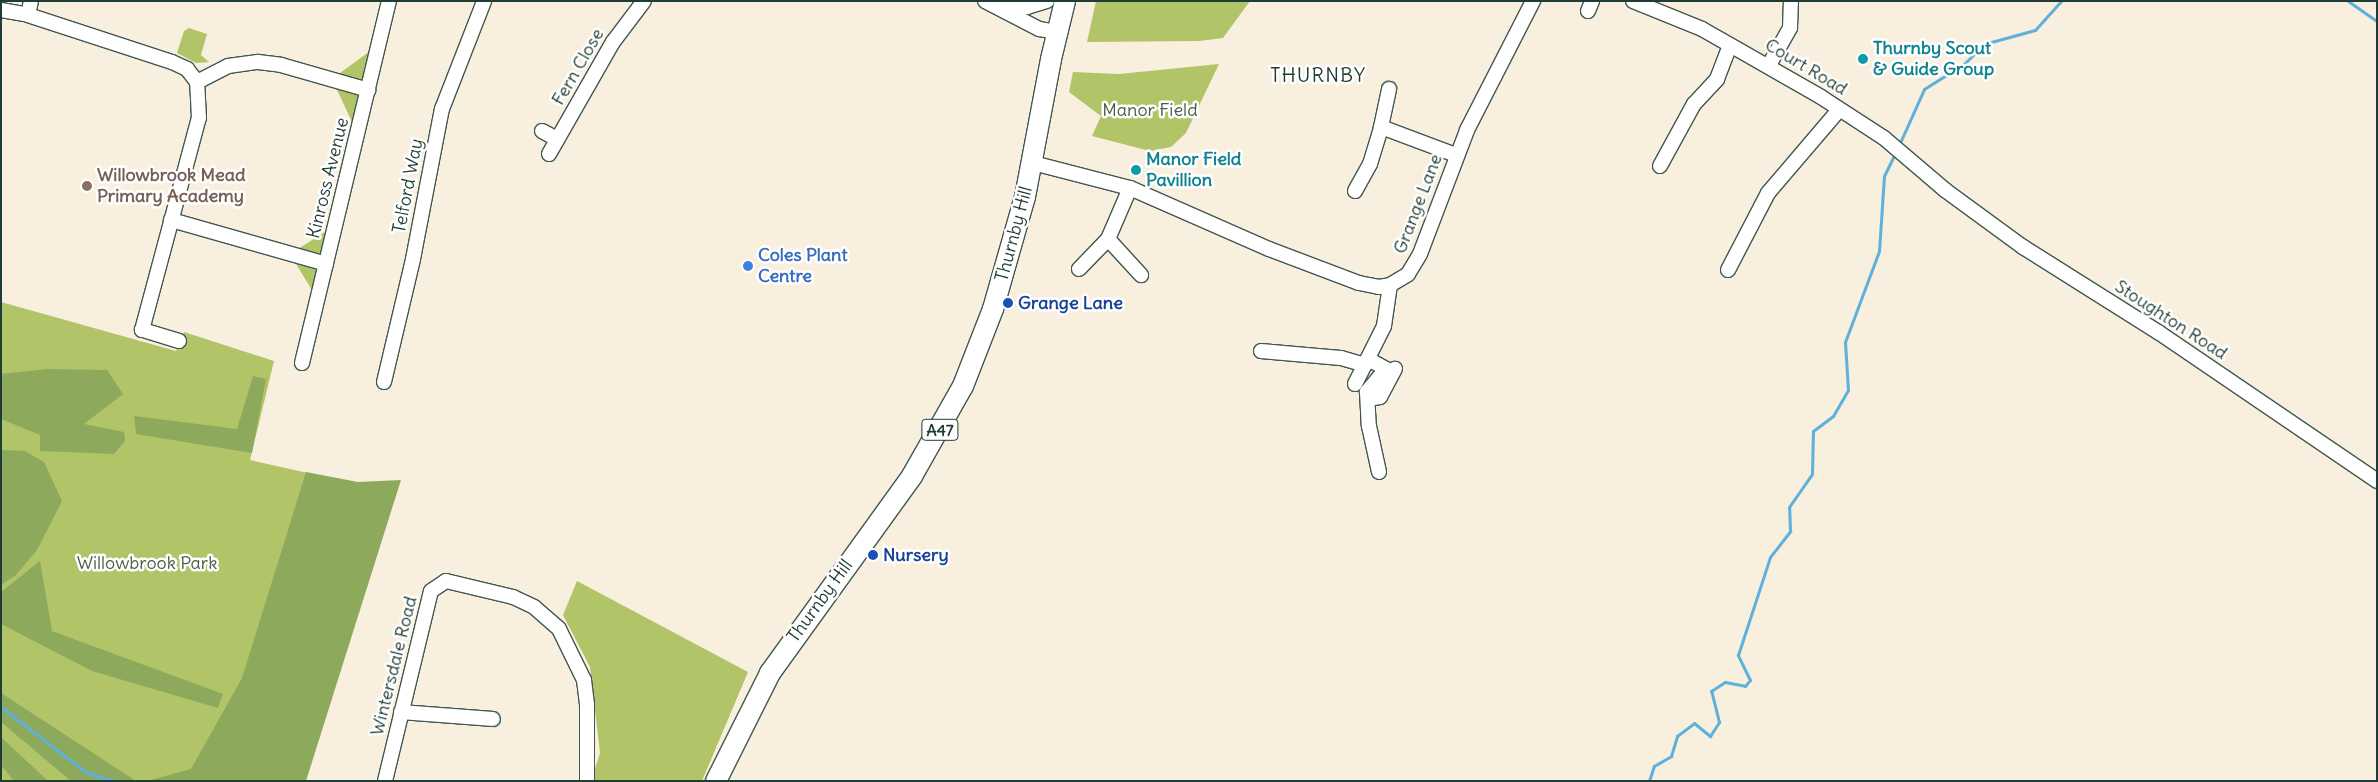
<!DOCTYPE html>
<style>
body{margin:0}
#map{position:relative;width:2378px;height:782px;overflow:hidden;background:#f8efde;font-family:Delius,sans-serif}
div>[style]{position:absolute}
[style*='--x']{left:calc(var(--x)*1px);top:calc(var(--y)*1px);width:calc(var(--w)*1px);rotate:calc(var(--a)*1deg)}
.green>*{inset:0;background:#b2c468}
.forest>*{inset:0;background:#8daa5c}
.stream>*{height:3px;margin:-1.5px;padding:0 1.5px;transform-origin:1.5px;border-radius:1.5px;background:#5fb0da}
.roads{filter:drop-shadow(1px 0 #40584e) drop-shadow(-1px 0 #40584e) drop-shadow(0 1px #40584e) drop-shadow(0 -1px #40584e)}
.minor>*{height:14px;margin:-7px;padding:0 7px;transform-origin:7px;border-radius:7px;background:#fff}
.highway>*{height:20px;margin:-10px;padding:0 10px;transform-origin:10px;border-radius:10px;background:#fff}
.dots>*{width:14px;height:14px;translate:-50% -50%;box-sizing:border-box;border:2px solid #fff;border-radius:50%}
span{translate:-50% -50%;white-space:nowrap;text-align:center;line-height:1.15;-webkit-text-stroke:5px #fff;paint-order:stroke}
.shield-label span{padding:1px 4px;background:#fff;border:1px solid;border-radius:4px;-webkit-text-stroke-width:0}
.shield-label{font-size:16px;color:#1f3d34;font-weight:700}
.culture-label{font-size:18px;color:#0d838f;font-weight:700}
.left{translate:0 -50%;text-align:left}
.street-label{font-size:18px;color:#1f3d34}
.park-label{font-size:18px;color:#445f41}
.education-label{font-size:18px;color:#785e54;font-weight:700}
.shop-label{font-size:18px;color:#366cbe;font-weight:700}
.transit-label{font-size:18px;color:#164399;font-weight:700}
.quarter-label{font-size:20px;color:#1f3d34;letter-spacing:1px}
.frame{position:absolute;inset:0;border:2px solid #1f3d34;pointer-events:none}
</style>
<div id="map">
<div class="green">
<div style="clip-path:polygon(1096px 1px,1250px 1px,1223px 38px,1199px 41px,1087px 42px)"></div>
<div style="clip-path:polygon(189px 28px,207px 34px,201px 55px,209px 62px,196px 63px,177px 53px,184px 31px)"></div>
<div style="clip-path:polygon(378px 45px,358px 135px,332px 79px)"></div>
<div style="clip-path:polygon(1219px 64px,1186px 133px,1171px 147px,1150px 151px,1092px 136px,1101px 116px,1069px 92px,1073px 72px,1119px 74px)"></div>
<div style="clip-path:polygon(336px 225px,318px 300px,290px 254px)"></div>
<div style="clip-path:polygon(1px 302px,176px 351px,184px 332px,274px 361px,250px 460px,326px 477px,257px 700px,187px 781px,1px 781px)"></div>
<div style="clip-path:polygon(577px 581px,748px 672px,702px 781px,591px 781px,600px 753px,590px 667px,563px 615px)"></div>
</div>
<div class="forest">
<div style="clip-path:polygon(48px 369px,107px 370px,123px 394px,84px 424px,124px 432px,125px 441px,114px 454px,40px 451px,40px 435px,1px 419px,1px 374px)"></div>
<div style="clip-path:polygon(253px 376px,266px 379px,252px 453px,136px 434px,134px 416px,237px 429px)"></div>
<div style="clip-path:polygon(1px 450px,25px 451px,44px 462px,62px 501px,37px 550px,16px 575px,1px 585px)"></div>
<div style="clip-path:polygon(306px 472px,358px 482px,401px 480px,306px 781px,147px 781px,191px 769px,242px 678px)"></div>
<div style="clip-path:polygon(40px 561px,52px 631px,223px 694px,218px 708px,92px 671px,1px 624px,1px 592px)"></div>
<div style="clip-path:polygon(1px 693px,133px 779px,133px 781px,71px 781px,1px 722px)"></div>
<div style="clip-path:polygon(1px 737px,48px 781px,14px 781px,1px 765px)"></div>
</div>
<div class="stream">
<div style="--x:2348;--y:1;--w:35;--a:35"></div>
<div style="--x:1899;--y:145;--w:61;--a:-65.9"></div>
<div style="--x:1924;--y:89;--w:47;--a:-32"></div>
<div style="--x:1964;--y:64;--w:28;--a:-45"></div>
<div style="--x:1984;--y:44;--w:53;--a:-15.4"></div>
<div style="--x:2035;--y:30;--w:39;--a:-48"></div>
<div style="--x:1;--y:707;--w:108;--a:37.5"></div>
<div style="--x:87;--y:773;--w:29;--a:16"></div>
<div style="--x:1649;--y:781;--w:16;--a:-72"></div>
<div style="--x:1654;--y:766;--w:20;--a:-30"></div>
<div style="--x:1671;--y:756;--w:21;--a:-73"></div>
<div style="--x:1677;--y:736;--w:21;--a:-37"></div>
<div style="--x:1694;--y:723;--w:21;--a:39"></div>
<div style="--x:1710;--y:736;--w:17;--a:-57"></div>
<div style="--x:1719;--y:722;--w:32;--a:-104"></div>
<div style="--x:1711;--y:691;--w:17;--a:-33"></div>
<div style="--x:1725;--y:682;--w:20;--a:11"></div>
<div style="--x:1745;--y:686;--w:8;--a:-50"></div>
<div style="--x:1750;--y:680;--w:28;--a:-116"></div>
<div style="--x:1738;--y:655;--w:103;--a:-71.9"></div>
<div style="--x:1770;--y:557;--w:33;--a:-52"></div>
<div style="--x:1790;--y:531;--w:24;--a:-92"></div>
<div style="--x:1789;--y:507;--w:40;--a:-55.1"></div>
<div style="--x:1812;--y:474;--w:43;--a:-88.7"></div>
<div style="--x:1813;--y:431;--w:25;--a:-37"></div>
<div style="--x:1833;--y:416;--w:30;--a:-60"></div>
<div style="--x:1848;--y:390;--w:48;--a:-93.6"></div>
<div style="--x:1845;--y:342;--w:97;--a:-69.5"></div>
<div style="--x:1879;--y:251;--w:75;--a:-86.2"></div>
<div style="--x:1884;--y:176;--w:25;--a:-64"></div>
</div>
<div class="roads">
<div class="minor">
<div style="--x:985;--y:1;--w:61;--a:27.4"></div>
<div style="--x:1039;--y:29;--w:18;--a:9"></div>
<div style="--x:1633;--y:1;--w:74;--a:22.1"></div>
<div style="--x:1702;--y:29;--w:137;--a:29.7"></div>
<div style="--x:1821;--y:97;--w:75;--a:33.1"></div>
<div style="--x:1884;--y:138;--w:80;--a:40.4"></div>
<div style="--x:1945;--y:190;--w:97;--a:36.2"></div>
<div style="--x:2023;--y:247;--w:160;--a:32.2"></div>
<div style="--x:2158;--y:332;--w:265;--a:34.2"></div>
<div style="--x:998;--y:4;--w:29;--a:6"></div>
<div style="--x:1027;--y:7;--w:21;--a:-17"></div>
<div style="--x:1;--y:10;--w:27;--a:10"></div>
<div style="--x:28;--y:15;--w:151;--a:18.1"></div>
<div style="--x:172;--y:62;--w:17;--a:25"></div>
<div style="--x:187;--y:69;--w:16;--a:52"></div>
<div style="--x:197;--y:82;--w:35;--a:-27"></div>
<div style="--x:228;--y:66;--w:30;--a:-8"></div>
<div style="--x:258;--y:62;--w:23;--a:7"></div>
<div style="--x:281;--y:65;--w:91;--a:16"></div>
<div style="--x:1588;--y:11;--w:11;--a:-68"></div>
<div style="--x:28;--y:15;--w:14;--a:-78"></div>
<div style="--x:1769;--y:65;--w:43;--a:-60.4"></div>
<div style="--x:1790;--y:28;--w:27;--a:-88"></div>
<div style="--x:1381;--y:127;--w:39;--a:-78"></div>
<div style="--x:542;--y:131;--w:17;--a:28"></div>
<div style="--x:549;--y:154;--w:129;--a:-60.3"></div>
<div style="--x:613;--y:42;--w:51;--a:-52.9"></div>
<div style="--x:1033;--y:163;--w:100;--a:14.5"></div>
<div style="--x:1130;--y:188;--w:152;--a:23.7"></div>
<div style="--x:1269;--y:249;--w:96;--a:20.7"></div>
<div style="--x:1359;--y:283;--w:20;--a:11"></div>
<div style="--x:1379;--y:287;--w:11;--a:-10"></div>
<div style="--x:1390;--y:285;--w:21;--a:-31"></div>
<div style="--x:1408;--y:274;--w:23;--a:-59"></div>
<div style="--x:1420;--y:254;--w:133;--a:-69.2"></div>
<div style="--x:1467;--y:130;--w:145;--a:-62.9"></div>
<div style="--x:1660;--y:166;--w:71;--a:-61.3"></div>
<div style="--x:1694;--y:104;--w:34;--a:-47"></div>
<div style="--x:1717;--y:79;--w:36;--a:-69"></div>
<div style="--x:1130;--y:188;--w:56;--a:113.3"></div>
<div style="--x:1108;--y:239;--w:49;--a:47.5"></div>
<div style="--x:1355;--y:191;--w:31;--a:-61"></div>
<div style="--x:1370;--y:164;--w:39;--a:-73"></div>
<div style="--x:1381;--y:127;--w:80;--a:20.5"></div>
<div style="--x:171;--y:220;--w:161;--a:15.8"></div>
<div style="--x:1079;--y:269;--w:42;--a:-46"></div>
<div style="--x:1728;--y:270;--w:87;--a:-62.5"></div>
<div style="--x:1768;--y:193;--w:109;--a:-49.5"></div>
<div style="--x:179;--y:341;--w:39;--a:-163"></div>
<div style="--x:142;--y:330;--w:220;--a:-75"></div>
<div style="--x:199;--y:118;--w:36;--a:-93"></div>
<div style="--x:1261;--y:351;--w:80;--a:5"></div>
<div style="--x:1341;--y:358;--w:25;--a:16"></div>
<div style="--x:1368;--y:359;--w:21;--a:29"></div>
<div style="--x:1386;--y:369;--w:30;--a:130"></div>
<div style="--x:1367;--y:392;--w:34;--a:87"></div>
<div style="--x:1369;--y:426;--w:47;--a:77.7"></div>
<div style="--x:302;--y:363;--w:372;--a:-76.5"></div>
<div style="--x:384;--y:382;--w:126;--a:-76.7"></div>
<div style="--x:413;--y:259;--w:153;--a:-79.1"></div>
<div style="--x:442;--y:109;--w:116;--a:-68.7"></div>
<div style="--x:1355;--y:384;--w:65;--a:-63.4"></div>
<div style="--x:1384;--y:326;--w:41;--a:-81.7"></div>
<div style="--x:1368;--y:399;--w:12;--a:-9"></div>
<div style="--x:1380;--y:397;--w:32;--a:-62"></div>
<div style="--x:401;--y:712;--w:92;--a:4.4"></div>
<div style="--x:385;--y:781;--w:195;--a:-76.4"></div>
<div style="--x:431;--y:591;--w:18;--a:-34"></div>
<div style="--x:446;--y:581;--w:69;--a:13.4"></div>
<div style="--x:513;--y:597;--w:23;--a:25"></div>
<div style="--x:534;--y:607;--w:33;--a:41"></div>
<div style="--x:559;--y:629;--w:57;--a:63.9"></div>
<div style="--x:584;--y:680;--w:25;--a:83"></div>
<div style="--x:587;--y:705;--w:76;--a:90"></div>
</div>
<div class="highway">
<div style="--x:716;--y:781;--w:121;--a:-63.4"></div>
<div style="--x:770;--y:673;--w:243;--a:-54.2"></div>
<div style="--x:912;--y:476;--w:103;--a:-60.5"></div>
<div style="--x:963;--y:386;--w:83;--a:-68.7"></div>
<div style="--x:993;--y:309;--w:116;--a:-74.1"></div>
<div style="--x:1025;--y:197;--w:140;--a:-79.3"></div>
<div style="--x:1051;--y:59;--w:60;--a:-76.4"></div>
</div>
</div>
<div class="dots">
<div style="left:1863px;top:59px;background:#0f9aa8"></div>
<div style="left:1136px;top:170px;background:#0f9aa8"></div>
<div style="left:87px;top:186px;background:#8d6e63"></div>
<div style="left:748px;top:266px;background:#3f7fe0"></div>
<div style="left:1008px;top:303px;background:#1a4fb4"></div>
<div style="left:873px;top:555px;background:#1a4fb4"></div>
</div>
<div class="shield-label">
<span style="left:940px;top:430px">A47</span>
</div>
<div class="culture-label">
<span class="left" style="left:1873px;top:59px">Thurnby Scout<br>&amp; Guide Group</span>
<span class="left" style="left:1146px;top:170px">Manor Field<br>Pavillion</span>
</div>
<div class="street-label">
<span style="left:578px;top:67px;rotate:-60deg">Fern Close</span>
<span style="left:1806px;top:67px;rotate:31deg">Court Road</span>
<span style="left:328px;top:178px;rotate:-76deg">Kinross Avenue</span>
<span style="left:408px;top:186px;rotate:-79deg">Telford Way</span>
<span style="left:1418px;top:204px;rotate:-69deg">Grange Lane</span>
<span style="left:1014px;top:234px;rotate:-75deg">Thurnby Hill</span>
<span style="left:2171px;top:320px;rotate:33deg">Stoughton Road</span>
<span style="left:820px;top:601px;rotate:-54deg">Thurnby Hill</span>
<span style="left:394px;top:666px;rotate:-76deg">Wintersdale Road</span>
</div>
<div class="park-label">
<span style="left:1150px;top:110px">Manor Field</span>
<span style="left:147px;top:563px">Willowbrook Park</span>
</div>
<div class="education-label">
<span class="left" style="left:97px;top:186px">Willowbrook Mead<br>Primary Academy</span>
</div>
<div class="shop-label">
<span class="left" style="left:758px;top:266px">Coles Plant<br>Centre</span>
</div>
<div class="transit-label">
<span class="left" style="left:1018px;top:303px">Grange Lane</span>
<span class="left" style="left:883px;top:555px">Nursery</span>
</div>
<div class="quarter-label">
<span style="left:1318px;top:74px">THURNBY</span>
</div>
<div class="frame"></div>
</div>
